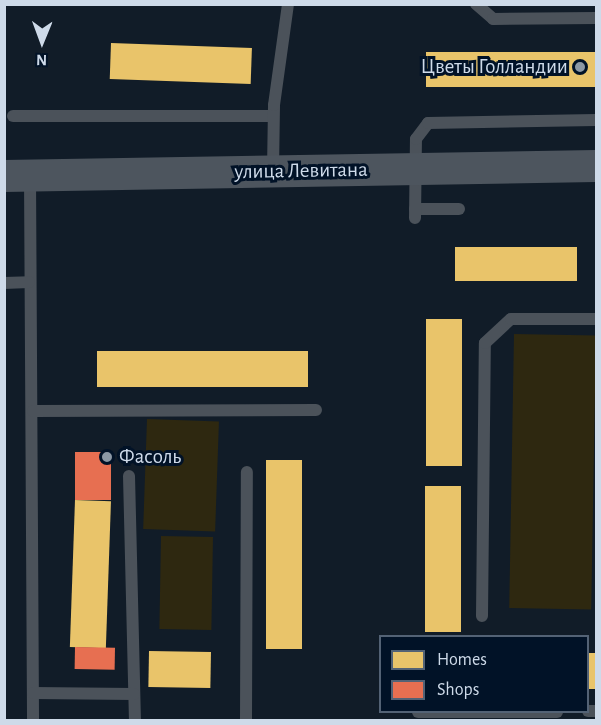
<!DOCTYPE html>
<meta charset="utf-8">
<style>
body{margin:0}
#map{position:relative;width:601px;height:725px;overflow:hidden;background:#111c28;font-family:"Alegreya Sans",sans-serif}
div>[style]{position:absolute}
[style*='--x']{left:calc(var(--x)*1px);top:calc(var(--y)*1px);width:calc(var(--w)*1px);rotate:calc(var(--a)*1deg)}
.green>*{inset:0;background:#2e2810;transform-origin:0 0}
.homes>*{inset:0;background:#e9c46a;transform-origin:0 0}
.shops>*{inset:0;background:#e76f51;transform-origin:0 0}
.lane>*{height:12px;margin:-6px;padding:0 6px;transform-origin:6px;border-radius:6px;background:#4b525a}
.secondary>*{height:32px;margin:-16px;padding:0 16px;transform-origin:16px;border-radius:16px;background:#4d555e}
.dots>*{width:16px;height:16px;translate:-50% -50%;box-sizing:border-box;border:3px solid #011227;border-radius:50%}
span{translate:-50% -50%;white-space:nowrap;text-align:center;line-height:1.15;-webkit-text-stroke:6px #011227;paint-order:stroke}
.poi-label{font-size:21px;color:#cedae9}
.right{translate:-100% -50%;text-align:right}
.left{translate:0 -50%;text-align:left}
.street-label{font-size:21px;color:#cedae9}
.frame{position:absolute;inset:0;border:6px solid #cedae9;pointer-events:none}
.legend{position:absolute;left:379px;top:635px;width:210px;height:78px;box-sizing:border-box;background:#011227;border:2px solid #536275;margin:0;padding:8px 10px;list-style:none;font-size:18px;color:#cedae9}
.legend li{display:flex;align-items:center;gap:12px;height:30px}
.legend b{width:30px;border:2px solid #536275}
.north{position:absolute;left:12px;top:12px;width:60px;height:60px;-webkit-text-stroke:4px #011227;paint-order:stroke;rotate:181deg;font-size:16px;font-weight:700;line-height:24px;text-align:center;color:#cedae9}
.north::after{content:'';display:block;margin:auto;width:21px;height:27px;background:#cedae9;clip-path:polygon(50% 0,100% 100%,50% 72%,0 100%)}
</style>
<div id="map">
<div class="green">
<div style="left:514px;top:334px;width:82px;height:274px;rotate:1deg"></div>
<div style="left:147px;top:419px;width:72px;height:110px;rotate:2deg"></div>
<div style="left:161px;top:536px;width:52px;height:93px;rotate:1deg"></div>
</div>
<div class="homes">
<div style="left:111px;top:43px;width:141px;height:36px;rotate:2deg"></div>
<div style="left:426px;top:52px;width:170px;height:35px"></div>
<div style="left:455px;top:247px;width:122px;height:34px"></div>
<div style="left:426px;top:319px;width:36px;height:147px"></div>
<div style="left:308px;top:351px;width:36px;height:211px;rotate:90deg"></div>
<div style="left:266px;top:460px;width:36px;height:189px"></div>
<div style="left:425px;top:486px;width:36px;height:146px"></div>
<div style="left:75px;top:500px;width:36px;height:147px;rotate:2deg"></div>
<div style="left:149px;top:651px;width:62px;height:36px;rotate:1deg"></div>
<div style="left:588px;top:653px;width:8px;height:36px"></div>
</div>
<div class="shops">
<div style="left:75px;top:452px;width:36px;height:48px"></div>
<div style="left:75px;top:647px;width:40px;height:22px;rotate:1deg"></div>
</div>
<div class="lane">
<div style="--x:476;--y:4;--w:23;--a:41"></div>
<div style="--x:493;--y:19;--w:103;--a:-0.6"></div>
<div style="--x:13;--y:116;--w:260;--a:0"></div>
<div style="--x:273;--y:170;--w:65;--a:-89.1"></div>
<div style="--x:274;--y:105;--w:102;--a:-82.1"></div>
<div style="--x:30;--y:176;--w:544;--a:89.68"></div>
<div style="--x:415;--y:209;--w:44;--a:0"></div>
<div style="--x:415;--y:218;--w:79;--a:-89.3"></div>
<div style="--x:416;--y:139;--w:20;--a:-53"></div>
<div style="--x:428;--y:123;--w:168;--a:-1"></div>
<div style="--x:4;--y:283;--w:25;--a:-2"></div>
<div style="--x:33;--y:411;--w:283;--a:-0.2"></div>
<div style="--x:129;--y:476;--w:244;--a:88.6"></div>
<div style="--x:482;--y:616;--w:273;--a:-89.4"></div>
<div style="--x:485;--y:343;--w:35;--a:-43"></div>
<div style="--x:511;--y:319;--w:85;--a:0"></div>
<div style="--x:33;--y:693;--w:101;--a:0.6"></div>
<div style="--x:588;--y:711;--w:8;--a:0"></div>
<div style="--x:418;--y:712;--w:139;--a:0"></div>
<div style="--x:246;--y:720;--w:248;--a:-89.8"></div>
</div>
<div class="secondary">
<div style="--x:4;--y:176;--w:592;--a:-0.97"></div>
</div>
<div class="dots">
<div style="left:580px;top:67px;background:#8c98a5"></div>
<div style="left:107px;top:457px;background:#8c98a5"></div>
</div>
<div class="poi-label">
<span class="right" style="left:568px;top:67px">Цветы Голландии</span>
<span class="left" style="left:119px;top:457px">Фасоль</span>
</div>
<div class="street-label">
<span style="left:301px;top:171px;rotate:-1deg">улица Левитана</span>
</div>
<div class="frame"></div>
<ul class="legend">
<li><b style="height:16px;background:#e9c46a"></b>Homes</li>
<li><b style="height:16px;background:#e76f51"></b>Shops</li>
</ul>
<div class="north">N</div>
</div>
